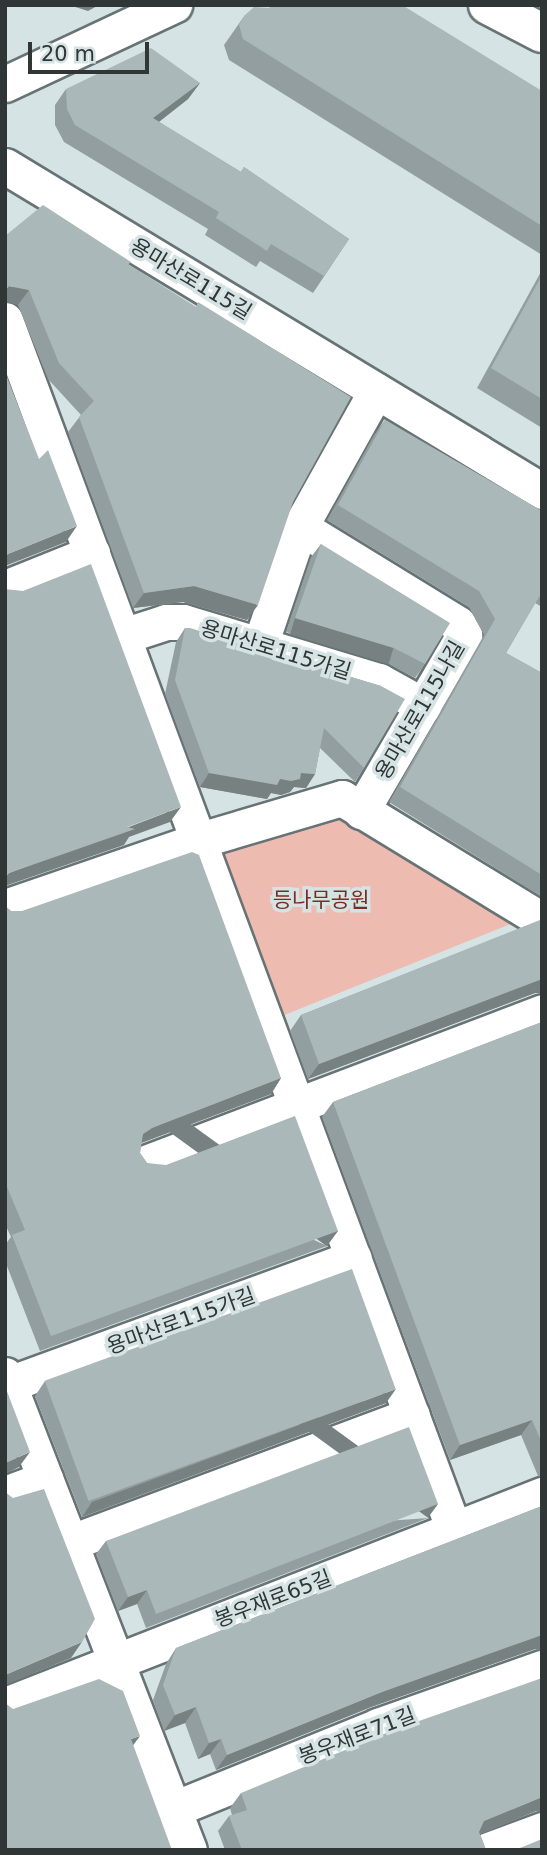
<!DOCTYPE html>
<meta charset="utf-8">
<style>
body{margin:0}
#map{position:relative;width:547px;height:1855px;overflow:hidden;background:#d6e3e5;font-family:"DejaVu Sans","Noto Sans KR",sans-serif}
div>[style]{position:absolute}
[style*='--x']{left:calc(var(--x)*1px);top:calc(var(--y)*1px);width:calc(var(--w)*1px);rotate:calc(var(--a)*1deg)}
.green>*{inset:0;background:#eebbb1}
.roads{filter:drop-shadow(2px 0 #677375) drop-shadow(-2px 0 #677375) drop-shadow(0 2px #677375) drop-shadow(0 -2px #677375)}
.minor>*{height:35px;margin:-17.5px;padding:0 17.5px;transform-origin:17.5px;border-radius:17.5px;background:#fff}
.primary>*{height:38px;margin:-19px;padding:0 19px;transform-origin:19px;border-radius:19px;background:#fff}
.wall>*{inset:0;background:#939ea0}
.shaded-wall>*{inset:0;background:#788182;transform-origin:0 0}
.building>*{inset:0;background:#abb8ba;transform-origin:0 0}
span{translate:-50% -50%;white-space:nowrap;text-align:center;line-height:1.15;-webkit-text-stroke:7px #d6e3e5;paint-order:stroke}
.street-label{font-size:21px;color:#303536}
.park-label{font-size:21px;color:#7b2b20}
.frame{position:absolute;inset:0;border:7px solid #303536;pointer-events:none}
.scale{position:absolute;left:28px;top:42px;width:121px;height:32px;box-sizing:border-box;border:4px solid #303536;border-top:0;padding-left:9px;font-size:21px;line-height:24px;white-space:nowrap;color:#303536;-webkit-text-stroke:5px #d6e3e5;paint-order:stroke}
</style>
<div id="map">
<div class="green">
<div style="clip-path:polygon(342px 798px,533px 915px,267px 1022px,200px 840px)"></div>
</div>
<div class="roads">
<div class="minor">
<div style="--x:5;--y:84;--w:187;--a:-25.1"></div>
<div style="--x:5;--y:166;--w:628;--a:31.18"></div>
<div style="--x:5;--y:320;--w:1291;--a:69.64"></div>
<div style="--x:300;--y:527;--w:185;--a:31.5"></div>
<div style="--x:458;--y:624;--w:13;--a:61"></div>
<div style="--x:464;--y:635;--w:204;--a:120.3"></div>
<div style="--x:5;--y:588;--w:94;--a:-21.9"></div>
<div style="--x:123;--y:636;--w:45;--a:-18"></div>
<div style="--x:166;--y:622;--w:17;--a:0"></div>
<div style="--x:183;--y:622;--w:205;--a:16.8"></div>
<div style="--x:379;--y:681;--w:51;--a:29.1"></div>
<div style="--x:260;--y:645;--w:125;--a:-71.3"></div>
<div style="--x:300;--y:527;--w:156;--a:-60.8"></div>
<div style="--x:5;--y:907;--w:206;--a:-19"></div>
<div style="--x:200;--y:840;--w:148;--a:-16.5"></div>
<div style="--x:342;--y:798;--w:234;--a:31.4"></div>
<div style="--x:148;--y:1162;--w:422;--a:-20.8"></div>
<div style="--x:5;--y:1375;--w:509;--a:68.83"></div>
<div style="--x:9;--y:1384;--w:367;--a:-20.1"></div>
<div style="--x:5;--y:1494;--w:43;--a:-20.6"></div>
<div style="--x:69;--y:1543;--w:366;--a:-20.5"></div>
<div style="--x:5;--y:1705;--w:577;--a:-21.36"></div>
<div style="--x:174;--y:1809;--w:220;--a:-22.1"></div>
<div style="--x:378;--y:1726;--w:174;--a:-19.5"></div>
<div style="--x:488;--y:1850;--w:58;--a:-20.3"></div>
</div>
<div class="primary">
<div style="--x:488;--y:5;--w:61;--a:27.4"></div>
</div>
</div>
<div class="wall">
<div style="clip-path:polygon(245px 15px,542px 91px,542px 255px,229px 60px,224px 45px)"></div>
<div style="clip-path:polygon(200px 83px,188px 99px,159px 122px,241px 172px,244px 167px,349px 239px,313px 293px,260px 261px,256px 267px,205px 235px,208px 229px,64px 142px,55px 125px,55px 105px,66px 89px)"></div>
<div style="clip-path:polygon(5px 236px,131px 262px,128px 265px,293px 502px,247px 620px,183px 602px,133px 608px,68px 432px,81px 415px,48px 379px,18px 305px)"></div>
<div style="clip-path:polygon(542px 270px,542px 428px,477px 388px)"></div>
<div style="clip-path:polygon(385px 420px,542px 511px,542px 607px,535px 603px,506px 653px,542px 673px,542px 897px,389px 802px,484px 635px,469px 607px,327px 520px,374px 435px)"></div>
<div style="clip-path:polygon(321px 544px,425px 664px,415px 678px,385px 662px,286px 632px,311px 557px)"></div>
<div style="clip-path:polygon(185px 628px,381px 686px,364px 768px,355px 782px,320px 748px,315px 774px,306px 788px,294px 787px,290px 792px,281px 795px,271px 793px,267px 799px,200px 787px,165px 694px,176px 642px)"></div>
<div style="clip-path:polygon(5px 906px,11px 911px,281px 1078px,271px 1094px,141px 1143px,140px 1153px,147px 1163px,327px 1246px,40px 1351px,5px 1261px,5px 1245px,11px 1237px,5px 1224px)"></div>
<div style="clip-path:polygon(542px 920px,542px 993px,535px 993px,308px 1079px,290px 1031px,301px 1015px)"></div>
<div style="clip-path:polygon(542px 1022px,542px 1477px,538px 1476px,521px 1435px,450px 1460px,322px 1117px,333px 1102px)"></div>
<div style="clip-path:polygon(45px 1381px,386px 1403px,82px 1517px,35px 1396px)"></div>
<div style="clip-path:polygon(542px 1506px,542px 1650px,535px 1649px,371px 1707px,216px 1770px,210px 1754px,198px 1759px,185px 1723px,164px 1731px,153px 1700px,166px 1664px,176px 1648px)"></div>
<div style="clip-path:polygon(428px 1518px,146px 1628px,137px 1604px,118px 1611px,96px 1554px,106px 1541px)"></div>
<div style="clip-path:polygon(241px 1793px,536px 1811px,480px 1834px,486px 1850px,487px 1850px,225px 1850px,218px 1831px,229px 1816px,232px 1815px,230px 1808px)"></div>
</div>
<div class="shaded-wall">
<div style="clip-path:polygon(69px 5px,99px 5px,88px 11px)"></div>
<div style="clip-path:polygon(200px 83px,188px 99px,142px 135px,153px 118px)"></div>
<div style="clip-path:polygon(9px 286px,29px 290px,18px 305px,5px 302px,5px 290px)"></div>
<div style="clip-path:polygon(77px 526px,66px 542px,5px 566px,5px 556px,8px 554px)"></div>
<div style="clip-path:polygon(194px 586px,258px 605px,247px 620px,183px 602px,133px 608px,144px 593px)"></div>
<div style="left:295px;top:618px;width:103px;height:17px;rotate:17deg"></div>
<div style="clip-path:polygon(209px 773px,280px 779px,301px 773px,315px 774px,306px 788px,294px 787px,290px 792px,281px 795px,271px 793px,267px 799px,200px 787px)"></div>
<div style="clip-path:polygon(181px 807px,170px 822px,129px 837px,124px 845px,5px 886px,5px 877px,9px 873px)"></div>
<div style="clip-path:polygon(542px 979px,542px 993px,535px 993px,308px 1079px,319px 1064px)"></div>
<div style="clip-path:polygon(281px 1078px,271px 1094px,141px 1143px,143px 1134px,152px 1128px)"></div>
<div style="left:338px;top:1231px;width:19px;height:306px;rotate:126deg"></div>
<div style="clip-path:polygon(396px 1389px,386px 1403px,82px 1517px,92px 1502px)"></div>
<div style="clip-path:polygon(532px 1420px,521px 1435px,450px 1460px,460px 1445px)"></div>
<div style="clip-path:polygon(30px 1452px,19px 1467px,5px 1474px,5px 1463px)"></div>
<div style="left:438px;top:1504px;width:17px;height:303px;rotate:126deg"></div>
<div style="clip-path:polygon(147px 1590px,137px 1604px,118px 1611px,128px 1597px)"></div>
<div style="clip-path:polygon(542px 1635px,542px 1650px,535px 1649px,371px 1707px,216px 1770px,227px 1755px,382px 1692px)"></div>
<div style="clip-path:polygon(82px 1642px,71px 1658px,5px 1685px,5px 1675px)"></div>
<div style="clip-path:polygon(196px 1707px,185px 1723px,164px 1731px,175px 1715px)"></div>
<div style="clip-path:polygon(140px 1736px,129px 1751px,131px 1739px)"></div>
<div style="clip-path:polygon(221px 1739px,210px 1754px,198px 1759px,209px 1743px)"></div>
<div style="clip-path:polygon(542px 1797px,542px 1812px,536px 1811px,473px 1837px,484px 1821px)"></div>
</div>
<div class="building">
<div style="clip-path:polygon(271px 5px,402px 5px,542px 91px,542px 226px,243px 39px,239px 25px,245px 15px,254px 7px,269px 8px)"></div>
<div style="clip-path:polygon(151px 48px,200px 83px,153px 118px,241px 172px,244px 167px,349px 239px,324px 276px,271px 244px,267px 251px,216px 218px,219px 212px,75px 125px,67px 109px,66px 89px)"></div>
<div style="clip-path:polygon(43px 205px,131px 262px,128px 264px,196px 307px,198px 302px,351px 397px,293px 502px,258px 605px,194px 586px,144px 593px,79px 417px,94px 401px,59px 363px,29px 290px,9px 286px,5px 290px,5px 236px)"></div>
<div style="clip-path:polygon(542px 275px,542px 399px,491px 368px)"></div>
<div style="clip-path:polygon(5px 372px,39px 459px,48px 450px,77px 526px,8px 554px,5px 556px)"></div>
<div style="clip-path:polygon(385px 420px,542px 511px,542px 592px,506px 653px,542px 673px,542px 875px,400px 787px,495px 619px,479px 591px,338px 505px)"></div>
<div style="clip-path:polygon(321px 544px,450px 623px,425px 664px,394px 648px,295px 618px)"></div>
<div style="clip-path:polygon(91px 564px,181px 807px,127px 827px,135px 829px,9px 873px,5px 877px,5px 589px,23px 591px)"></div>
<div style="clip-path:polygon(185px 628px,190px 628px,381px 686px,405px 699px,364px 768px,324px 728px,315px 774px,301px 773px,300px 779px,291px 781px,280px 779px,277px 785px,209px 773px,175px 680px)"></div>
<div style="clip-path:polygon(192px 852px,199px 855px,281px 1078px,152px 1128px,143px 1134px,140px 1153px,147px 1163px,166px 1165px,295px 1116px,338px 1231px,51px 1336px,12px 1235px,25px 1230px,5px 1182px,5px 906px,11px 911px,22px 911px)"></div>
<div style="clip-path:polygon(540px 920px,542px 920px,542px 979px,319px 1064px,301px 1015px)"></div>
<div style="clip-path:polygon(542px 1022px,542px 1443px,532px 1420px,460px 1445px,333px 1102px)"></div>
<div style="left:352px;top:1269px;width:128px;height:327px;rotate:70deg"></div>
<div style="clip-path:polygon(5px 1386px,30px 1452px,5px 1463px)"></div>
<div style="clip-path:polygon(409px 1427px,438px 1504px,156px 1614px,147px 1590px,128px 1597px,106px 1541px)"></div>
<div style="clip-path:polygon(44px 1489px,95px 1619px,82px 1642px,5px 1675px,5px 1492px,13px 1498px)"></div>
<div style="clip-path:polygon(542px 1506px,542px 1635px,382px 1692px,227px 1755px,221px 1739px,209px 1743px,196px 1707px,175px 1715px,163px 1685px,176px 1648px)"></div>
<div style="clip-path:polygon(542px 1678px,542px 1797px,484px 1821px,479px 1832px,486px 1850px,487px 1850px,242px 1850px,229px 1816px,247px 1810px,241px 1793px,396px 1729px)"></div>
<div style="clip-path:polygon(99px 1679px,123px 1691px,140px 1736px,131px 1739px,172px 1850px,5px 1850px,5px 1703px,13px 1709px)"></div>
<div style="clip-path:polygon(542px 1839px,542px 1850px,515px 1850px)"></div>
</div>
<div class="street-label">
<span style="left:191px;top:279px;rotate:31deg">용마산로115길</span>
<span style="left:276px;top:650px;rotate:17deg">용마산로115가길</span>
<span style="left:420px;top:710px;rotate:-60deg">용마산로115나길</span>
<span style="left:181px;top:1321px;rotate:-20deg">용마산로115가길</span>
<span style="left:273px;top:1599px;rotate:-21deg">봉우재로65길</span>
<span style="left:357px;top:1736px;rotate:-21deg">봉우재로71길</span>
</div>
<div class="park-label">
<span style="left:321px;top:900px">등나무공원</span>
</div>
<div class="frame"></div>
<div class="scale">20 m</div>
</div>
